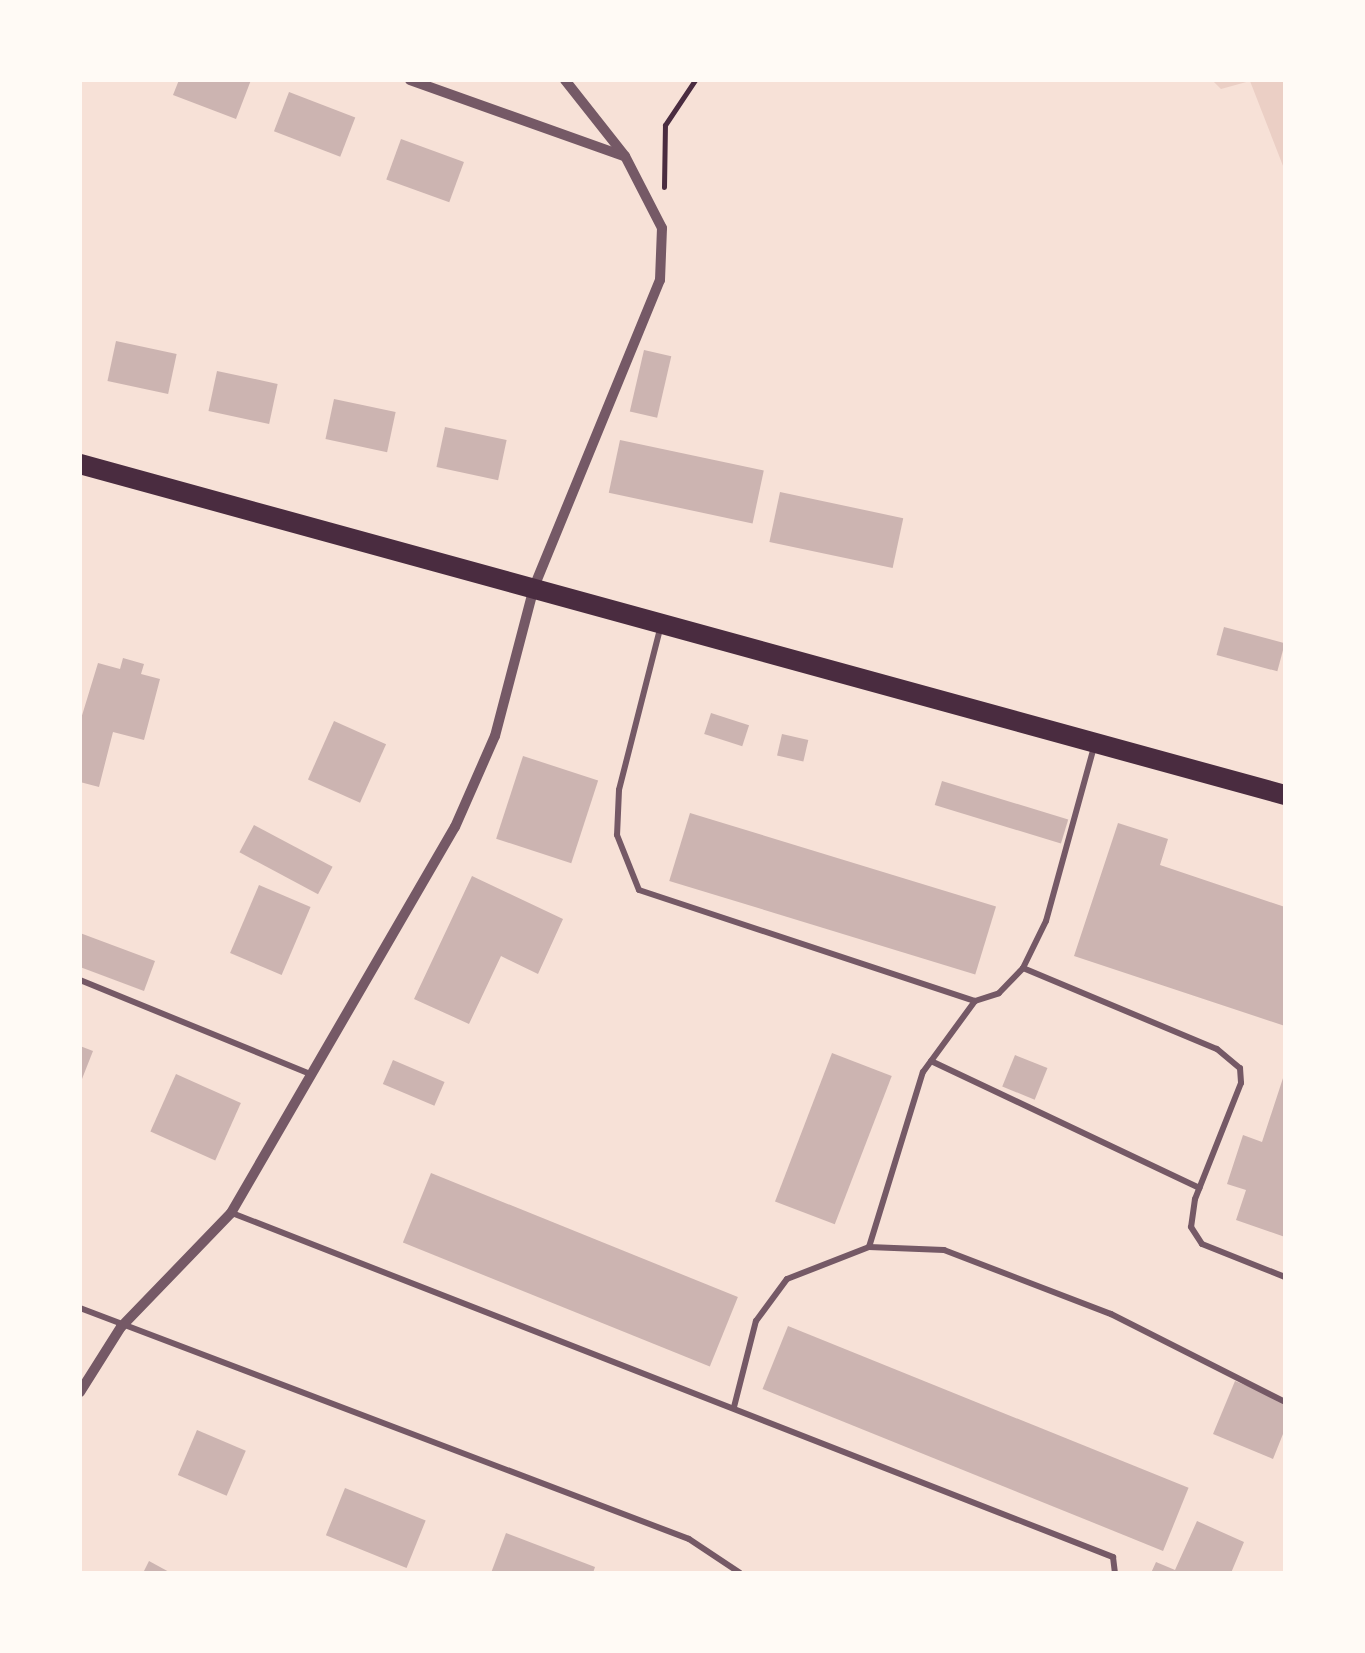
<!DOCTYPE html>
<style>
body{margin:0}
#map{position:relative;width:1365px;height:1653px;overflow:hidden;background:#f7e1d7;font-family:Literata,serif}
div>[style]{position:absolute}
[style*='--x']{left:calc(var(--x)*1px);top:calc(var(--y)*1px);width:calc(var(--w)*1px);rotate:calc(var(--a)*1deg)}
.green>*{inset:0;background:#ebcfc5}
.building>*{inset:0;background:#ccb4b1;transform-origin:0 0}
.path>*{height:5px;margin:-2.5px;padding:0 2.5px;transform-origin:2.5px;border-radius:2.5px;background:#4a2c40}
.service>*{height:6px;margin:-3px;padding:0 3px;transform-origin:3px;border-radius:3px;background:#755966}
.minor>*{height:10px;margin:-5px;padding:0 5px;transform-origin:5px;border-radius:5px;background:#755966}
.primary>*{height:20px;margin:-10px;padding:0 10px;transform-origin:10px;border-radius:10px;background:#4a2c40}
span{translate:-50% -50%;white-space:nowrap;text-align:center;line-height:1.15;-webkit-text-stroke:10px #fffaf5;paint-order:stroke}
.frame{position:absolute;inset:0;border:82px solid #fffaf5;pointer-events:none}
</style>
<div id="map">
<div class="green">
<div style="clip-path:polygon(1212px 80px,1285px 80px,1285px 171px,1250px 81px,1221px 89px)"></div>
</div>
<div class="building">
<div style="clip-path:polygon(179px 80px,251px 80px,236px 119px,173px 95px)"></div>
<div style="left:289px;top:92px;width:71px;height:42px;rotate:21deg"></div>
<div style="left:401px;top:139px;width:67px;height:43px;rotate:20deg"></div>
<div style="left:116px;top:341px;width:62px;height:41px;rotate:12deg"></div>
<div style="left:644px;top:350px;width:28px;height:63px;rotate:13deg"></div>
<div style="left:217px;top:371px;width:62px;height:41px;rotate:12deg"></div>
<div style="left:334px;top:399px;width:63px;height:41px;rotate:12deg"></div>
<div style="left:445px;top:427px;width:63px;height:41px;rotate:12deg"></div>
<div style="left:620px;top:440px;width:147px;height:54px;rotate:12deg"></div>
<div style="left:780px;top:492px;width:126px;height:51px;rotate:12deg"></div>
<div style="left:1224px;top:627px;width:63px;height:29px;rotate:15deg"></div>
<div style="clip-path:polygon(123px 658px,144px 664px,141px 674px,160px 679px,144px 740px,113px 732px,99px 787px,80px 782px,80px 722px,98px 663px,120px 669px)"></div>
<div style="left:711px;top:713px;width:40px;height:22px;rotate:18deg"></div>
<div style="left:334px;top:721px;width:57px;height:64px;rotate:24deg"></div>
<div style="left:782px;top:734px;width:27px;height:22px;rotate:13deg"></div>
<div style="left:523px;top:756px;width:79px;height:87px;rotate:18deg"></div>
<div style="left:942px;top:781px;width:132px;height:25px;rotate:17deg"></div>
<div style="left:690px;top:813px;width:320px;height:71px;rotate:17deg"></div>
<div style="clip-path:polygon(1118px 823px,1168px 839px,1160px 865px,1285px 907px,1285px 1026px,1074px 956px)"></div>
<div style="left:254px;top:825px;width:89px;height:31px;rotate:28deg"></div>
<div style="clip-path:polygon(472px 876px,563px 919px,538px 974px,501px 956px,469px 1024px,414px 999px)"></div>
<div style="left:259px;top:885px;width:56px;height:74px;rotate:23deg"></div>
<div style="clip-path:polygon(80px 933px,155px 961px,144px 991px,80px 967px)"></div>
<div style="clip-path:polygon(80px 1046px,93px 1051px,80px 1084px)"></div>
<div style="left:832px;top:1053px;width:64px;height:159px;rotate:21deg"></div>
<div style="left:1015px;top:1055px;width:35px;height:34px;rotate:22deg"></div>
<div style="left:393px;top:1060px;width:56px;height:26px;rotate:23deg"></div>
<div style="left:176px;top:1074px;width:71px;height:63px;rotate:24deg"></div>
<div style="clip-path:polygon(1284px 1075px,1285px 1075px,1285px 1237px,1236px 1220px,1246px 1190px,1227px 1184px,1243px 1135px,1262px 1142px)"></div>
<div style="left:431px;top:1173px;width:331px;height:75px;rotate:22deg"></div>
<div style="left:788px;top:1326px;width:432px;height:68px;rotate:22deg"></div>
<div style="clip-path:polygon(1235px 1381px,1285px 1401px,1285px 1429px,1273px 1459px,1213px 1434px)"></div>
<div style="left:197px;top:1430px;width:53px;height:49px;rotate:23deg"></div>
<div style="left:345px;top:1488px;width:87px;height:51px;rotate:22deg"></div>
<div style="clip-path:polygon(1197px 1521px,1244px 1542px,1231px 1573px,1151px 1573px,1156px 1562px,1175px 1570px)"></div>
<div style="clip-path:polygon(506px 1533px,595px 1567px,593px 1573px,491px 1573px)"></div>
<div style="clip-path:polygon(149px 1561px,171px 1573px,143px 1573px)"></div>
</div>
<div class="path">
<div style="--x:664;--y:187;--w:62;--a:-89.1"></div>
<div style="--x:665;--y:125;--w:54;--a:-56.3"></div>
</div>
<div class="service">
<div style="--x:660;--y:629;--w:166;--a:104.3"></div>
<div style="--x:619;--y:790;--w:45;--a:92.5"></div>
<div style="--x:617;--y:835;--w:59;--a:68.2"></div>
<div style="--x:639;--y:890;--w:354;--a:18.3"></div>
<div style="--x:975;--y:1001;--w:25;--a:-18"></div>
<div style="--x:999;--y:993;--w:35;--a:-46"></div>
<div style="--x:1023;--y:968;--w:52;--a:-63.9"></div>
<div style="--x:1046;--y:921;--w:180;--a:-74.6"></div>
<div style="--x:1023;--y:968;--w:210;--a:22.7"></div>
<div style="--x:1217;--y:1049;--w:30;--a:40"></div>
<div style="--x:1240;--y:1068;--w:15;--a:86"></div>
<div style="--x:1241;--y:1083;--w:125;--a:111.6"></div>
<div style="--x:1195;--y:1199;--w:28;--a:98"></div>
<div style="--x:1191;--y:1227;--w:20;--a:57"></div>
<div style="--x:1202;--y:1244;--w:89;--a:21.7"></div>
<div style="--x:80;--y:980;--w:248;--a:22.2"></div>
<div style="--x:931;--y:1061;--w:297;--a:25.3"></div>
<div style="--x:232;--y:1213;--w:946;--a:21.33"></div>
<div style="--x:1113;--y:1557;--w:16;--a:83"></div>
<div style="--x:869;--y:1247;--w:183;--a:-72.9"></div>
<div style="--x:923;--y:1072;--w:88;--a:-53.8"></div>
<div style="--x:80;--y:1308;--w:651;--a:20.77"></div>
<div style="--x:689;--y:1539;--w:61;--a:33.7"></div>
<div style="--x:734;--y:1407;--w:89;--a:-75.7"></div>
<div style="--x:756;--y:1321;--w:52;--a:-53.6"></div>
<div style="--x:787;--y:1279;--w:88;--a:-21.3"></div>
<div style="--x:869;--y:1247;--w:75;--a:2.3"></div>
<div style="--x:944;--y:1250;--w:179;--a:21"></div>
<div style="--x:1111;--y:1314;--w:195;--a:26.8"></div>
</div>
<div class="minor">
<div style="--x:410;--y:80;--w:227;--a:19.6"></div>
<div style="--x:80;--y:1392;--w:77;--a:-57.8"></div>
<div style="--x:121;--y:1327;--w:158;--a:-46"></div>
<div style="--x:231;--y:1213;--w:446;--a:-59.9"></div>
<div style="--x:455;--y:827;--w:99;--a:-66.3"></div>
<div style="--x:495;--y:736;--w:154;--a:-75.3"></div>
<div style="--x:534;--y:587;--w:332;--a:-67.7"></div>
<div style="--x:660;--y:280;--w:52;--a:-87.8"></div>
<div style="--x:662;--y:228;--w:81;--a:-117.2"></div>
<div style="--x:625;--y:156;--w:97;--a:-128.3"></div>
</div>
<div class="primary">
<div style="--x:80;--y:464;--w:1250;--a:15.36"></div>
</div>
<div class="frame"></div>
</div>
